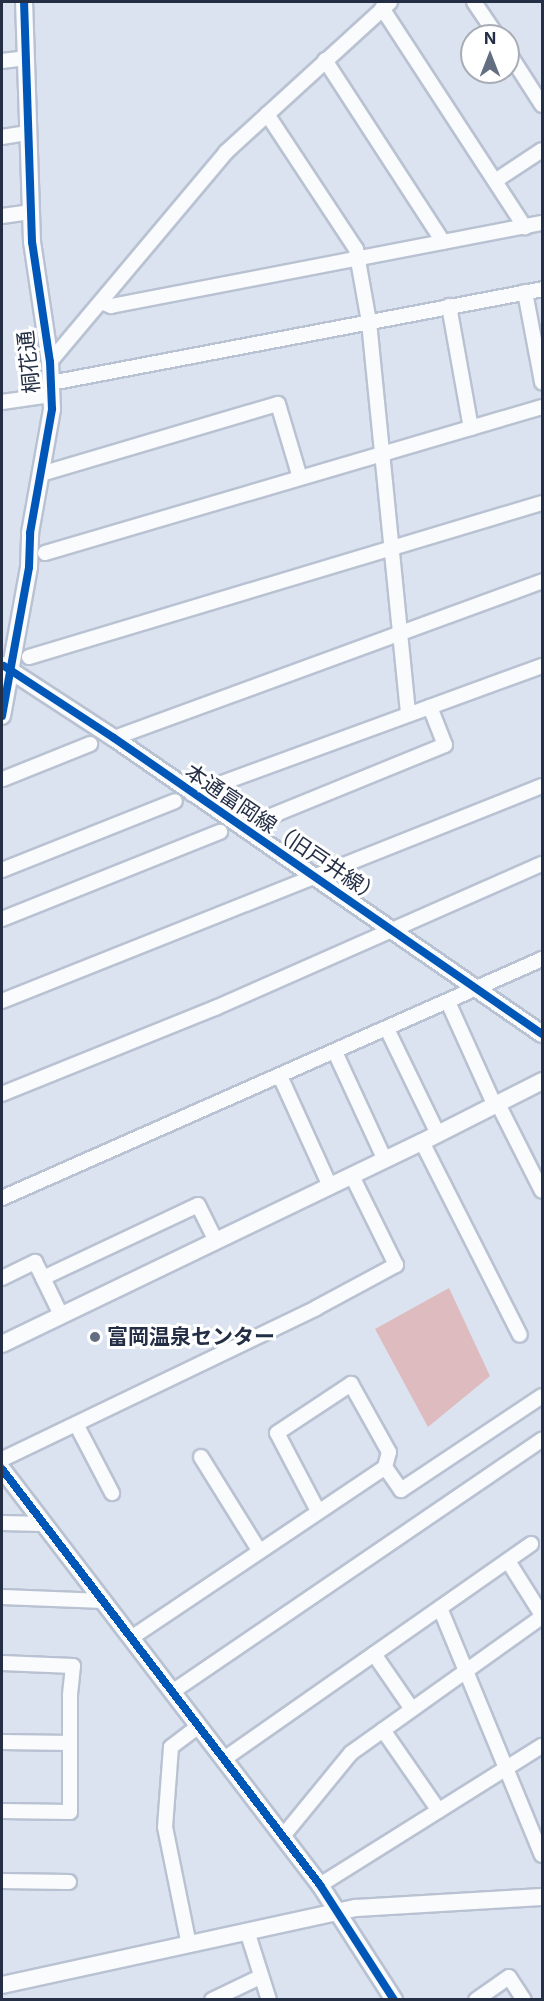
<!DOCTYPE html>
<meta charset="utf-8">
<style>
body{margin:0}
#map{position:relative;width:544px;height:2001px;overflow:hidden;background:#dce3f0;font-family:Inter,"Noto Sans JP",sans-serif}
div>[style]{position:absolute}
[style*='--x']{left:calc(var(--x)*1px);top:calc(var(--y)*1px);width:calc(var(--w)*1px);rotate:calc(var(--a)*1deg)}
.green>*{inset:0;background:#ddbbbf}
.roads{filter:drop-shadow(2px 0 #b9c2d2) drop-shadow(-2px 0 #b9c2d2) drop-shadow(0 2px #b9c2d2) drop-shadow(0 -2px #b9c2d2)}
.minor>*{height:14px;margin:-7px;padding:0 7px;transform-origin:7px;border-radius:7px;background:#fafbfd}
.tertiary>*{height:16px;margin:-8px;padding:0 8px;transform-origin:8px;border-radius:8px;background:#fafbfd}
.cycleway>*{height:8px;margin:-4px;padding:0 4px;transform-origin:4px;border-radius:4px;background:#0057b8}
.dots>*{width:16px;height:16px;translate:-50% -50%;box-sizing:border-box;border:3px solid #fff;border-radius:50%}
span{translate:-50% -50%;white-space:nowrap;text-align:center;line-height:1.15;-webkit-text-stroke:6px #fff;paint-order:stroke}
.street-label{font-size:21px;color:#242f45}
.poi-label{font-size:21px;color:#242f45;font-weight:700}
.left{translate:0 -50%;text-align:left}
.frame{position:absolute;inset:0;border:3px solid #242f45;pointer-events:none}
.north{position:absolute;left:460px;top:24px;width:60px;height:60px;box-sizing:border-box;background:#fff;border:2px solid #a7acb5;border-radius:50%;rotate:0deg;font-size:16px;font-weight:700;line-height:24px;text-align:center;color:#242f45}
.north::after{content:'';display:block;margin:auto;width:21px;height:27px;background:#646e81;clip-path:polygon(50% 0,100% 100%,50% 72%,0 100%)}
</style>
<div id="map">
<div class="green">
<div style="clip-path:polygon(449px 1288px,490px 1376px,428px 1427px,375px 1329px)"></div>
</div>
<div class="roads">
<div class="minor">
<div style="--x:474;--y:2;--w:41;--a:55.9"></div>
<div style="--x:382;--y:8;--w:262;--a:56.9"></div>
<div style="--x:508;--y:52;--w:63;--a:57.3"></div>
<div style="--x:325;--y:60;--w:217;--a:57"></div>
<div style="--x:2;--y:61;--w:24;--a:-7"></div>
<div style="--x:267;--y:114;--w:162;--a:56.6"></div>
<div style="--x:356;--y:249;--w:74;--a:79.9"></div>
<div style="--x:369;--y:322;--w:394;--a:84.3"></div>
<div style="--x:2;--y:137;--w:26;--a:-9"></div>
<div style="--x:495;--y:181;--w:56;--a:-33.4"></div>
<div style="--x:2;--y:216;--w:28;--a:-8"></div>
<div style="--x:525;--y:292;--w:92;--a:79.3"></div>
<div style="--x:101;--y:302;--w:11;--a:22"></div>
<div style="--x:111;--y:306;--w:439;--a:-10.9"></div>
<div style="--x:449;--y:306;--w:124;--a:79.8"></div>
<div style="--x:50;--y:362;--w:274;--a:-50"></div>
<div style="--x:226;--y:152;--w:222;--a:-42.4"></div>
<div style="--x:51;--y:383;--w:500;--a:-10.8"></div>
<div style="--x:2;--y:402;--w:49;--a:-8.1"></div>
<div style="--x:41;--y:474;--w:247;--a:-16.5"></div>
<div style="--x:278;--y:404;--w:77;--a:73.4"></div>
<div style="--x:45;--y:553;--w:518;--a:-16.37"></div>
<div style="--x:29;--y:657;--w:536;--a:-16.71"></div>
<div style="--x:114;--y:738;--w:456;--a:-20.1"></div>
<div style="--x:3;--y:779;--w:94;--a:-21.9"></div>
<div style="--x:192;--y:794;--w:373;--a:-20.1"></div>
<div style="--x:244;--y:827;--w:217;--a:-22.2"></div>
<div style="--x:445;--y:745;--w:41;--a:-111.5"></div>
<div style="--x:2;--y:870;--w:186;--a:-21.7"></div>
<div style="--x:2;--y:919;--w:235;--a:-21.8"></div>
<div style="--x:2;--y:1001;--w:581;--a:-21.71"></div>
<div style="--x:448;--y:1002;--w:114;--a:65.7"></div>
<div style="--x:387;--y:1029;--w:117;--a:64.1"></div>
<div style="--x:335;--y:1052;--w:119;--a:65.2"></div>
<div style="--x:280;--y:1076;--w:121;--a:65.6"></div>
<div style="--x:2;--y:1094;--w:230;--a:-22"></div>
<div style="--x:215;--y:1008;--w:357;--a:-23.8"></div>
<div style="--x:498;--y:1104;--w:97;--a:63.2"></div>
<div style="--x:422;--y:1142;--w:216;--a:63.1"></div>
<div style="--x:2;--y:1198;--w:591;--a:-23.87"></div>
<div style="--x:2;--y:1278;--w:37;--a:-26"></div>
<div style="--x:35;--y:1262;--w:18;--a:63"></div>
<div style="--x:61;--y:1315;--w:41;--a:-115.9"></div>
<div style="--x:43;--y:1278;--w:171;--a:-25.2"></div>
<div style="--x:198;--y:1205;--w:40;--a:63.4"></div>
<div style="--x:76;--y:1424;--w:78;--a:62.4"></div>
<div style="--x:201;--y:1457;--w:110;--a:58.1"></div>
<div style="--x:5;--y:1458;--w:345;--a:-25.7"></div>
<div style="--x:316;--y:1308;--w:91;--a:-28.3"></div>
<div style="--x:396;--y:1265;--w:99;--a:-116.3"></div>
<div style="--x:318;--y:1511;--w:88;--a:-117.7"></div>
<div style="--x:277;--y:1433;--w:89;--a:-33.5"></div>
<div style="--x:351;--y:1384;--w:78;--a:60.8"></div>
<div style="--x:389;--y:1452;--w:16;--a:105"></div>
<div style="--x:2;--y:1523;--w:42;--a:1.4"></div>
<div style="--x:508;--y:1561;--w:64;--a:57.8"></div>
<div style="--x:2;--y:1597;--w:102;--a:2.2"></div>
<div style="--x:440;--y:1608;--w:267;--a:67.6"></div>
<div style="--x:131;--y:1638;--w:306;--a:-33.9"></div>
<div style="--x:385;--y:1467;--w:28;--a:55"></div>
<div style="--x:401;--y:1490;--w:169;--a:-33.7"></div>
<div style="--x:374;--y:1654;--w:67;--a:55.4"></div>
<div style="--x:2;--y:1663;--w:71;--a:2.4"></div>
<div style="--x:73;--y:1666;--w:30;--a:96"></div>
<div style="--x:70;--y:1696;--w:116;--a:90"></div>
<div style="--x:70;--y:1812;--w:68;--a:-179.2"></div>
<div style="--x:172;--y:1692;--w:448;--a:-34.3"></div>
<div style="--x:383;--y:1730;--w:98;--a:55.3"></div>
<div style="--x:2;--y:1742;--w:68;--a:0.8"></div>
<div style="--x:224;--y:1759;--w:375;--a:-35"></div>
<div style="--x:283;--y:1836;--w:107;--a:-50.7"></div>
<div style="--x:351;--y:1753;--w:234;--a:-35.5"></div>
<div style="--x:2;--y:1881;--w:67;--a:0.9"></div>
<div style="--x:320;--y:1885;--w:262;--a:-32.1"></div>
<div style="--x:247;--y:1931;--w:72;--a:72.3"></div>
<div style="--x:189;--y:1945;--w:120;--a:-101.5"></div>
<div style="--x:165;--y:1827;--w:80;--a:-85.7"></div>
<div style="--x:171;--y:1747;--w:35;--a:-37"></div>
<div style="--x:212;--y:2000;--w:53;--a:-25.6"></div>
<div style="--x:476;--y:2000;--w:40;--a:-34.9"></div>
<div style="--x:509;--y:1977;--w:27;--a:57"></div>
</div>
<div class="tertiary">
<div style="--x:2;--y:665;--w:134;--a:33.1"></div>
<div style="--x:114;--y:738;--w:520;--a:34.67"></div>
<div style="--x:2;--y:716;--w:151;--a:-79.7"></div>
<div style="--x:29;--y:567;--w:34;--a:-88"></div>
<div style="--x:30;--y:533;--w:126;--a:-79.9"></div>
<div style="--x:52;--y:409;--w:47;--a:-92.4"></div>
<div style="--x:50;--y:362;--w:121;--a:-98.5"></div>
<div style="--x:32;--y:242;--w:240;--a:-91.9"></div>
<div style="--x:2;--y:1344;--w:466;--a:-25.7"></div>
<div style="--x:422;--y:1142;--w:135;--a:-26.9"></div>
<div style="--x:2;--y:1469;--w:524;--a:52.6"></div>
<div style="--x:320;--y:1885;--w:137;--a:57.2"></div>
<div style="--x:2;--y:1985;--w:362;--a:-12.3"></div>
<div style="--x:356;--y:1908;--w:186;--a:-3.4"></div>
</div>
</div>
<div class="cycleway">
<div style="--x:4;--y:666;--w:131;--a:33.2"></div>
<div style="--x:114;--y:738;--w:520;--a:34.67"></div>
<div style="--x:2;--y:716;--w:151;--a:-79.7"></div>
<div style="--x:29;--y:567;--w:34;--a:-88"></div>
<div style="--x:30;--y:533;--w:126;--a:-79.9"></div>
<div style="--x:52;--y:409;--w:47;--a:-92.4"></div>
<div style="--x:50;--y:362;--w:121;--a:-98.5"></div>
<div style="--x:32;--y:242;--w:240;--a:-91.9"></div>
<div style="--x:2;--y:1469;--w:524;--a:52.6"></div>
<div style="--x:320;--y:1885;--w:137;--a:57.2"></div>
</div>
<div class="dots">
<div style="left:95px;top:1337px;background:#646e81"></div>
</div>
<div class="street-label">
<span style="left:29px;top:362px;rotate:-96deg">桐花通</span>
<span style="left:283px;top:834px;rotate:34deg">本通富岡線（旧戸井線）</span>
</div>
<div class="poi-label">
<span class="left" style="left:107px;top:1337px">富岡温泉センター</span>
</div>
<div class="frame"></div>
<div class="north">N</div>
</div>
